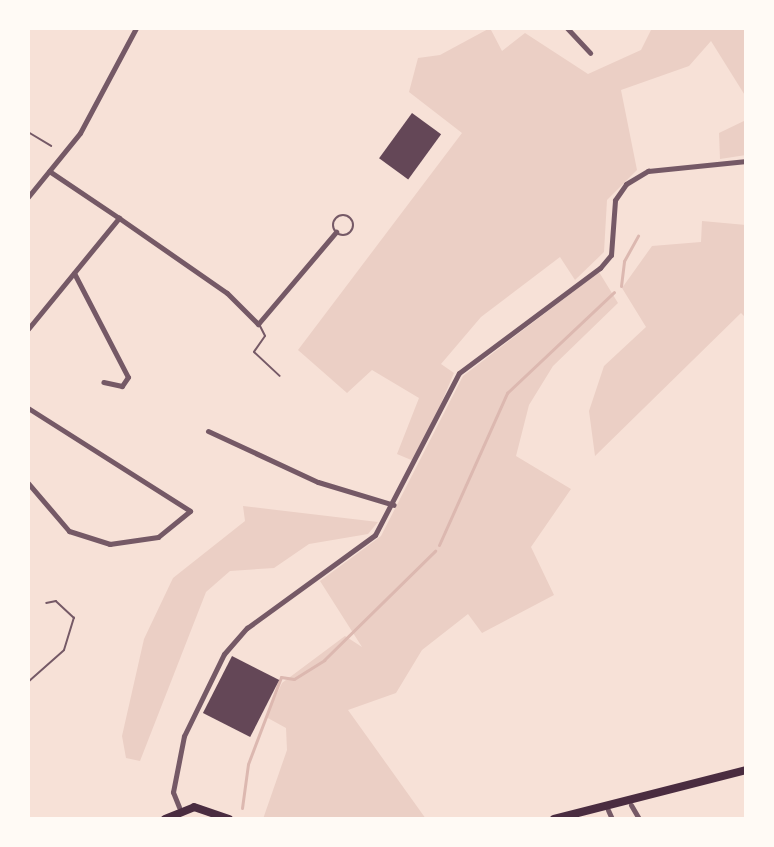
<!DOCTYPE html>
<style>
body{margin:0}
#map{position:relative;width:774px;height:847px;overflow:hidden;background:#f7e1d7;font-family:"Nunito Sans",sans-serif}
div>[style]{position:absolute}
[style*='--x']{left:calc(var(--x)*1px);top:calc(var(--y)*1px);width:calc(var(--w)*1px);rotate:calc(var(--a)*1deg)}
.green>*{inset:0;background:#ebcfc5}
.stream>*{height:3px;margin:-1.5px;padding:0 1.5px;transform-origin:1.5px;border-radius:1.5px;background:#dcb8b0}
.building>*{inset:0;background:#644757;transform-origin:0 0}
.service>*{height:2px;margin:-1px;padding:0 1px;transform-origin:1px;border-radius:1px;background:#755966}
.service>.ring{margin:-1px;padding:0;box-sizing:content-box;background:none;border:2px solid #755966;border-radius:50%}
.minor>*{height:5px;margin:-2.5px;padding:0 2.5px;transform-origin:2.5px;border-radius:2.5px;background:#755966}
.primary>*{height:8px;margin:-4px;padding:0 4px;transform-origin:4px;border-radius:4px;background:#4a2c40}
span{translate:-50% -50%;white-space:nowrap;text-align:center;line-height:1.15;-webkit-text-stroke:7px #fffaf5;paint-order:stroke}
.frame{position:absolute;inset:0;border:30px solid #fffaf5;pointer-events:none}
</style>
<div id="map">
<div class="green">
<div style="clip-path:polygon(490px 28px,502px 51px,525px 33px,588px 74px,641px 50px,652px 28px,746px 28px,746px 97px,711px 41px,689px 66px,621px 90px,637px 170px,607px 200px,604px 252px,575px 280px,560px 257px,481px 317px,441px 364px,454px 373px,416px 462px,397px 454px,419px 398px,372px 370px,347px 393px,298px 350px,462px 133px,409px 92px,418px 58px,440px 55px)"></div>
<div style="clip-path:polygon(746px 120px,746px 155px,720px 159px,719px 133px)"></div>
<div style="clip-path:polygon(702px 221px,746px 225px,746px 318px,741px 313px,595px 456px,589px 411px,604px 366px,646px 327px,622px 288px,652px 246px,701px 242px)"></div>
<div style="clip-path:polygon(599px 272px,618px 303px,553px 366px,529px 405px,516px 456px,571px 489px,531px 547px,554px 595px,482px 633px,468px 614px,422px 650px,396px 693px,348px 710px,426px 819px,263px 819px,287px 750px,286px 728px,266px 717px,282px 683px,345px 636px,362px 647px,320px 581px,381px 536px,463px 376px)"></div>
<div style="clip-path:polygon(243px 506px,378px 522px,368px 534px,309px 544px,274px 568px,230px 571px,206px 592px,140px 761px,126px 758px,122px 736px,144px 639px,173px 578px,245px 521px)"></div>
</div>
<div class="stream">
<div style="--x:621;--y:286;--w:25;--a:-83"></div>
<div style="--x:624;--y:261;--w:29;--a:-61"></div>
<div style="--x:439;--y:545;--w:167;--a:-65.9"></div>
<div style="--x:507;--y:393;--w:147;--a:-43.3"></div>
<div style="--x:242;--y:808;--w:44;--a:-82.2"></div>
<div style="--x:248;--y:764;--w:93;--a:-69.2"></div>
<div style="--x:281;--y:677;--w:13;--a:9"></div>
<div style="--x:294;--y:679;--w:36;--a:-32"></div>
<div style="--x:324;--y:660;--w:156;--a:-44.5"></div>
</div>
<div class="building">
<div style="left:412px;top:113px;width:36px;height:56px;rotate:36deg"></div>
<div style="left:232px;top:656px;width:53px;height:64px;rotate:27deg"></div>
</div>
<div class="service">
<div style="--x:28;--y:132;--w:27;--a:31"></div>
<div class="ring" style="left:333px;top:215px;width:18px;height:18px"></div>
<div style="--x:260;--y:326;--w:11;--a:63"></div>
<div style="--x:265;--y:336;--w:19;--a:125"></div>
<div style="--x:254;--y:352;--w:35;--a:43"></div>
<div style="--x:28;--y:682;--w:48;--a:-41.6"></div>
<div style="--x:64;--y:650;--w:34;--a:-73"></div>
<div style="--x:74;--y:618;--w:25;--a:-137"></div>
<div style="--x:56;--y:601;--w:10;--a:169"></div>
</div>
<div class="minor">
<div style="--x:567;--y:28;--w:34;--a:47"></div>
<div style="--x:28;--y:197;--w:82;--a:-50.9"></div>
<div style="--x:80;--y:133;--w:119;--a:-61.9"></div>
<div style="--x:119;--y:218;--w:131;--a:34.8"></div>
<div style="--x:227;--y:293;--w:44;--a:45"></div>
<div style="--x:258;--y:324;--w:121;--a:-49.7"></div>
<div style="--x:74;--y:273;--w:117;--a:62.6"></div>
<div style="--x:128;--y:377;--w:11;--a:124"></div>
<div style="--x:122;--y:386;--w:19;--a:-168"></div>
<div style="--x:28;--y:329;--w:144;--a:-50.7"></div>
<div style="--x:119;--y:218;--w:84;--a:-146.1"></div>
<div style="--x:28;--y:408;--w:192;--a:32.4"></div>
<div style="--x:190;--y:511;--w:41;--a:140.9"></div>
<div style="--x:158;--y:537;--w:49;--a:171.7"></div>
<div style="--x:110;--y:544;--w:43;--a:-162.4"></div>
<div style="--x:69;--y:531;--w:63;--a:-130.5"></div>
<div style="--x:208;--y:431;--w:121;--a:24.9"></div>
<div style="--x:318;--y:482;--w:79;--a:16.8"></div>
<div style="--x:631;--y:805;--w:16;--a:60"></div>
<div style="--x:179;--y:807;--w:16;--a:-112"></div>
<div style="--x:173;--y:792;--w:57;--a:-78.9"></div>
<div style="--x:184;--y:736;--w:91;--a:-64"></div>
<div style="--x:224;--y:654;--w:35;--a:-49"></div>
<div style="--x:247;--y:628;--w:158;--a:-36"></div>
<div style="--x:375;--y:535;--w:182;--a:-62.6"></div>
<div style="--x:459;--y:373;--w:176;--a:-36.7"></div>
<div style="--x:600;--y:268;--w:17;--a:-50"></div>
<div style="--x:611;--y:255;--w:55;--a:-85.8"></div>
<div style="--x:615;--y:200;--w:19;--a:-55"></div>
<div style="--x:626;--y:184;--w:26;--a:-31"></div>
<div style="--x:648;--y:171;--w:99;--a:-5.8"></div>
<div style="--x:608;--y:810;--w:10;--a:66"></div>
</div>
<div class="primary">
<div style="--x:165;--y:819;--w:31;--a:-22"></div>
<div style="--x:194;--y:807;--w:37;--a:19"></div>
<div style="--x:554;--y:819;--w:198;--a:-14.3"></div>
</div>
<div class="frame"></div>
</div>
